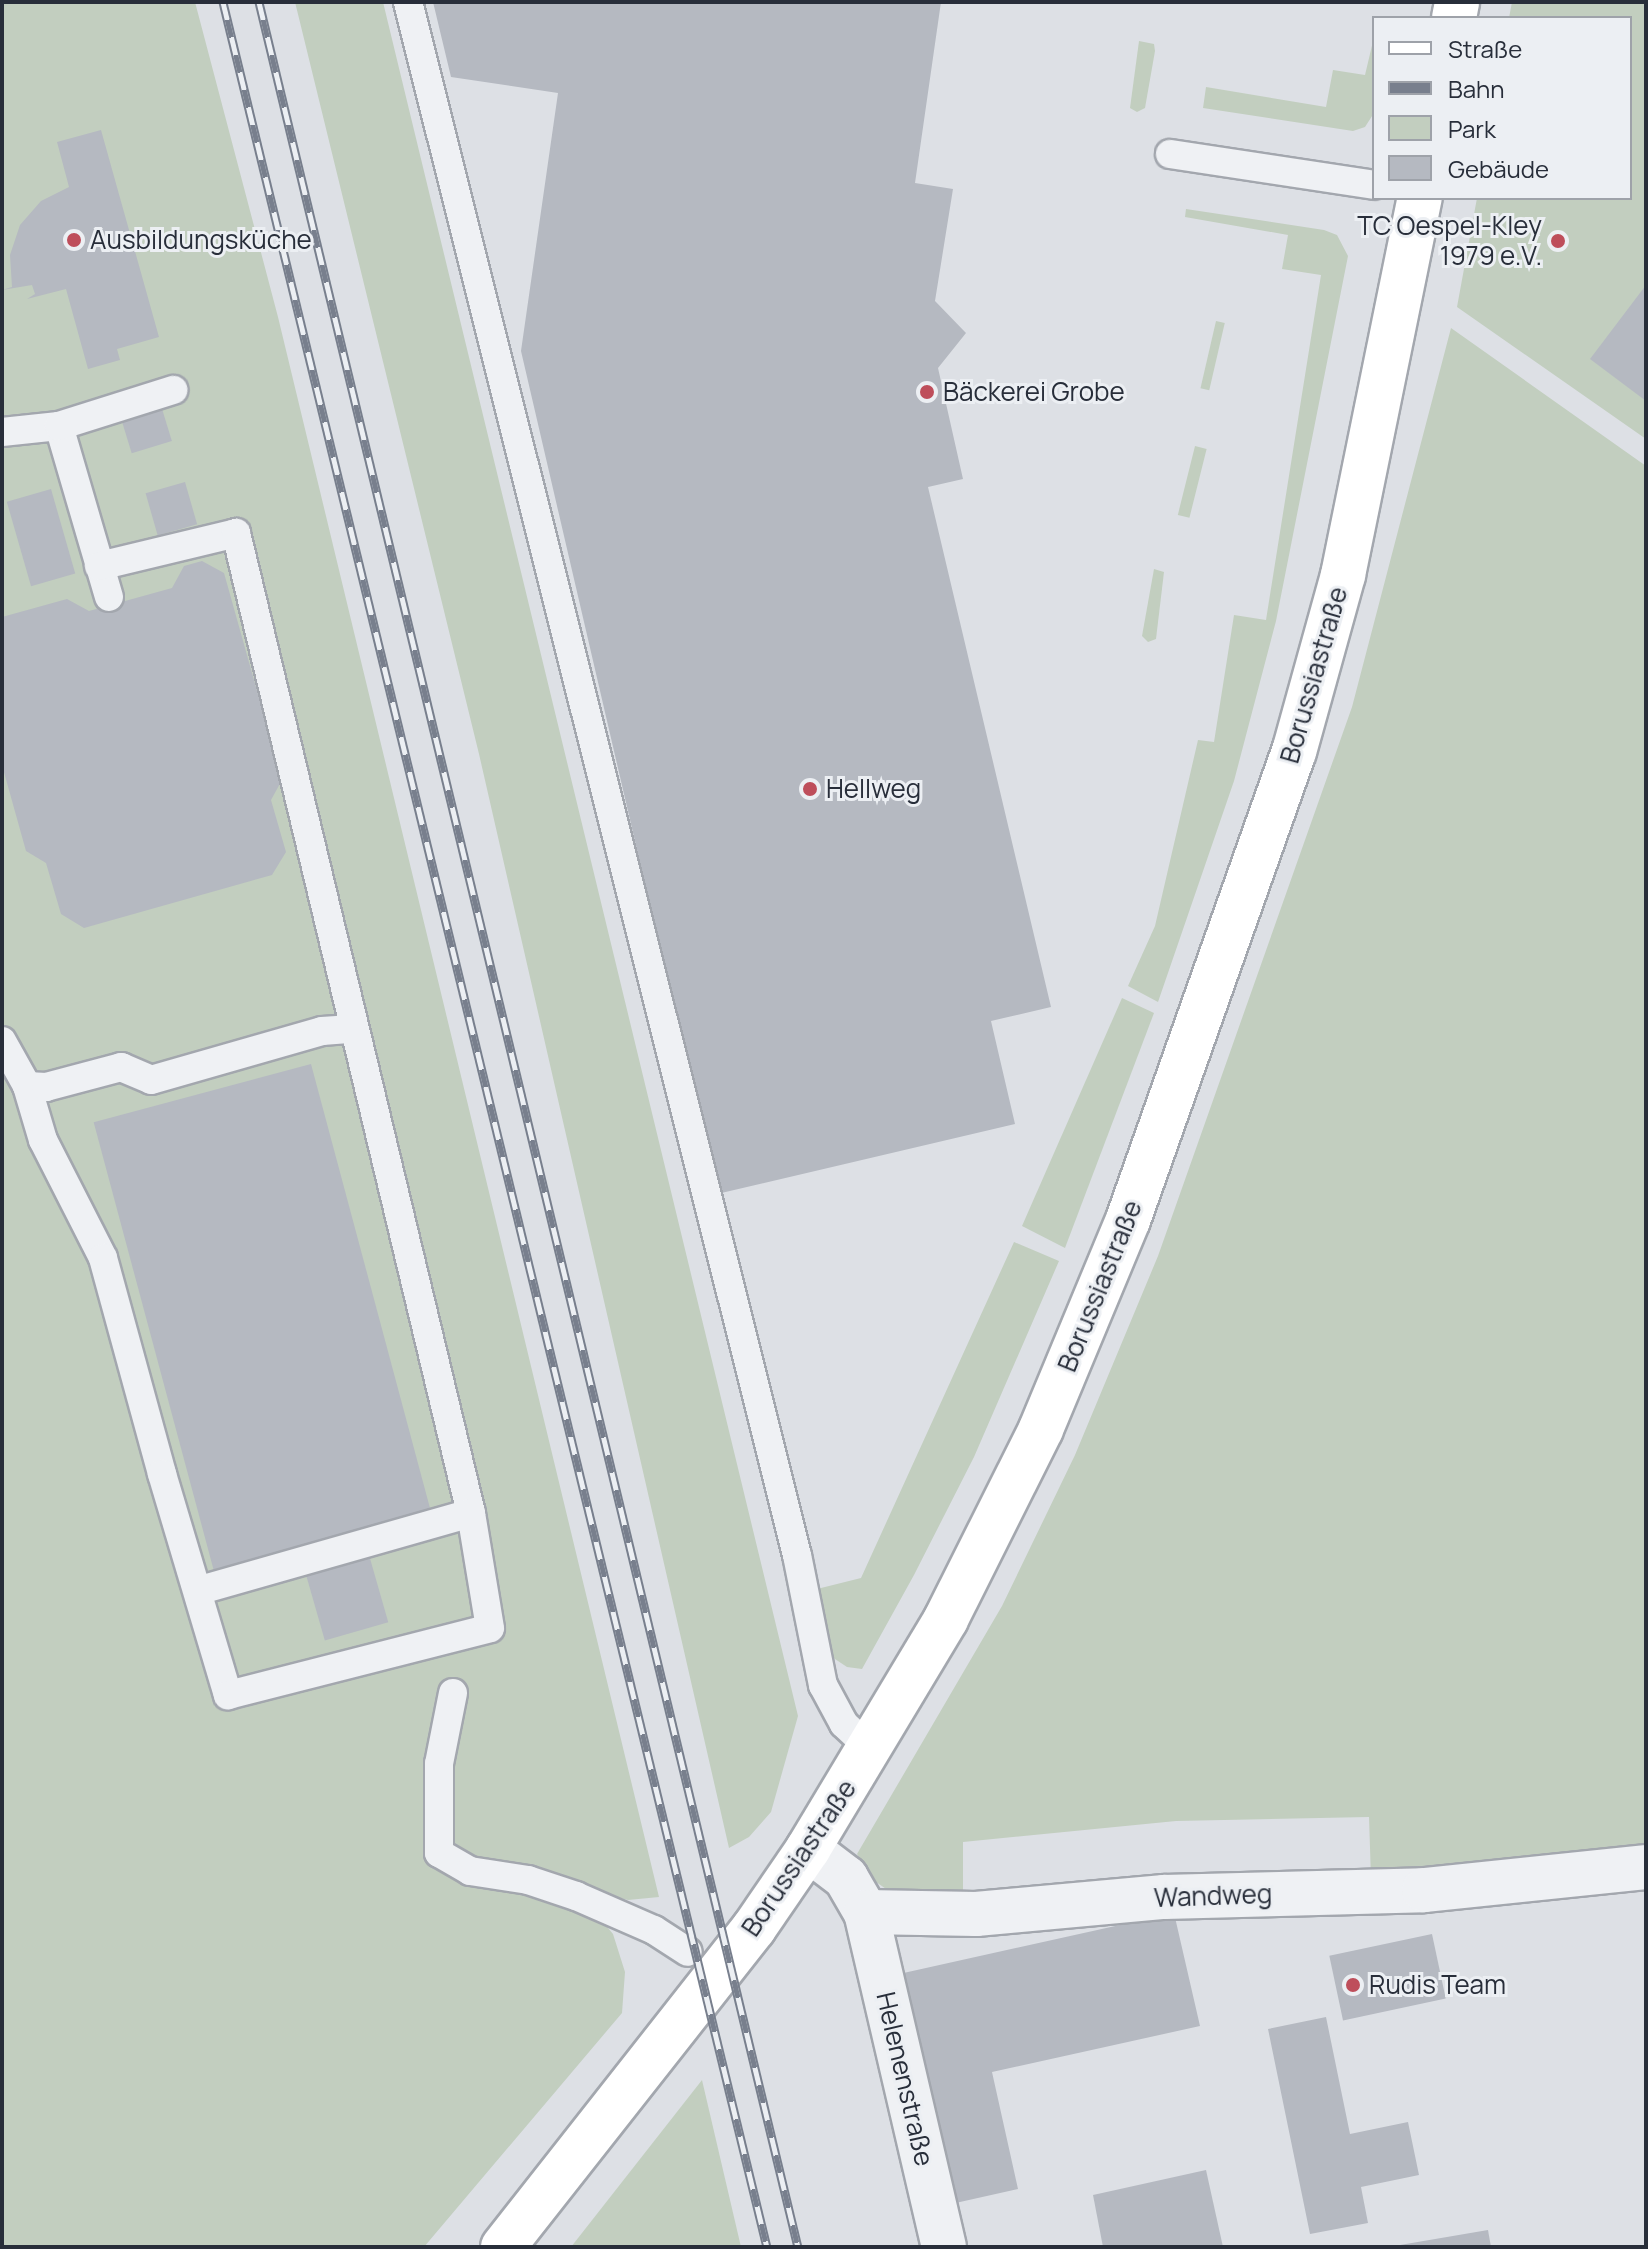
<!DOCTYPE html>
<meta charset="utf-8">
<style>
body{margin:0}
#map{position:relative;width:1648px;height:2249px;overflow:hidden;background:#dde0e5;font-family:Manrope,sans-serif}
div>[style]{position:absolute}
[style*='--x']{left:calc(var(--x)*1px);top:calc(var(--y)*1px);width:calc(var(--w)*1px);rotate:calc(var(--a)*1deg)}
.green>*{inset:0;background:#c2cebf;transform-origin:0 0}
.building>*{inset:0;background:#b5b9c1;transform-origin:0 0}
.roads{filter:drop-shadow(2px 0 #a3a7ae) drop-shadow(-2px 0 #a3a7ae) drop-shadow(0 2px #a3a7ae) drop-shadow(0 -2px #a3a7ae)}
.service>*{height:28px;margin:-14px;padding:0 14px;transform-origin:14px;border-radius:14px;background:#eff1f4}
.minor>*{height:44px;margin:-22px;padding:0 22px;transform-origin:22px;border-radius:22px;background:#eff1f4}
.secondary>*{height:44px;margin:-22px;padding:0 22px;transform-origin:22px;border-radius:22px;background:#fff}
.rail>*{height:9px;margin-top:-4.5px;transform-origin:0;background:repeating-linear-gradient(90deg,#eceff3 0 18px,#787f8d 0 36px);box-sizing:border-box;border-block:2px solid #787f8d}
.dots>*{width:22px;height:22px;translate:-50% -50%;box-sizing:border-box;border:4px solid #eceff3;border-radius:50%}
span{translate:-50% -50%;white-space:nowrap;text-align:center;line-height:1.15;-webkit-text-stroke:6px #eceff3;paint-order:stroke}
.poi-label{font-size:26px;color:#282e3a}
.right{translate:-100% -50%;text-align:right}
.left{translate:0 -50%;text-align:left}
.street-label{font-size:26px;color:#282e3a}
.frame{position:absolute;inset:0;border:4px solid #282e3a;pointer-events:none}
.legend{position:absolute;left:1372px;top:16px;width:260px;height:184px;box-sizing:border-box;background:#eceff3;border:2px solid #9ea2a9;margin:0;padding:10px 14px;list-style:none;font-size:24px;color:#282e3a}
.legend li{display:flex;align-items:center;gap:16px;height:40px}
.legend b{width:40px;border:2px solid #9ea2a9}
</style>
<div id="map">
<div class="green">
<div style="clip-path:polygon(2px 2px,195px 2px,278px 317px,659px 1897px,628px 1900px,573px 1886px,613px 1934px,625px 1972px,622px 2013px,424px 2247px,2px 2247px)"></div>
<div style="clip-path:polygon(295px 2px,383px 2px,798px 1716px,771px 1812px,749px 1837px,729px 1848px,479px 754px)"></div>
<div style="clip-path:polygon(1512px 2px,1646px 2px,1646px 439px,1457px 307px,1477px 198px,1630px 198px,1630px 18px,1509px 18px)"></div>
<div style="clip-path:polygon(1374px 37px,1374px 113px,1365px 127px,1353px 131px,1203px 108px,1206px 87px,1326px 107px,1333px 70px,1365px 75px)"></div>
<div style="clip-path:polygon(1139px 41px,1154px 44px,1155px 51px,1145px 108px,1137px 112px,1130px 108px)"></div>
<div style="clip-path:polygon(1186px 209px,1324px 230px,1337px 235px,1348px 256px,1276px 621px,1234px 781px,1158px 1002px,1128px 986px,1155px 926px,1198px 740px,1214px 742px,1234px 615px,1266px 620px,1321px 275px,1282px 269px,1288px 235px,1185px 217px)"></div>
<div style="left:1216px;top:321px;width:9px;height:69px;rotate:13deg"></div>
<div style="clip-path:polygon(1451px 328px,1646px 466px,1646px 1851px,1371px 1879px,1369px 1817px,1176px 1821px,963px 1842px,963px 1893px,892px 1893px,876px 1882px,857px 1854px,1002px 1606px,1075px 1455px,1158px 1256px,1352px 707px)"></div>
<div style="left:1195px;top:446px;width:12px;height:71px;rotate:14deg"></div>
<div style="clip-path:polygon(1154px 569px,1164px 572px,1156px 639px,1148px 642px,1142px 636px)"></div>
<div style="clip-path:polygon(1122px 998px,1154px 1013px,1065px 1248px,1022px 1226px)"></div>
<div style="clip-path:polygon(1014px 1242px,1059px 1261px,974px 1457px,914px 1575px,862px 1669px,847px 1667px,832px 1657px,809px 1591px,861px 1578px)"></div>
<div style="clip-path:polygon(702px 2080px,741px 2247px,571px 2247px)"></div>
</div>
<div class="building">
<div style="clip-path:polygon(433px 2px,941px 2px,915px 183px,953px 189px,935px 301px,966px 333px,938px 368px,963px 479px,928px 487px,1051px 1007px,991px 1021px,1015px 1124px,717px 1194px,521px 351px,558px 93px,451px 77px)"></div>
<div style="clip-path:polygon(101px 130px,159px 337px,117px 349px,120px 360px,88px 369px,66px 289px,27px 299px,35px 294px,32px 285px,2px 290px,12px 287px,10px 255px,20px 225px,41px 201px,69px 187px,57px 142px)"></div>
<div style="clip-path:polygon(1646px 285px,1646px 401px,1590px 359px)"></div>
<div style="left:159px;top:399px;width:44px;height:42px;rotate:73deg"></div>
<div style="left:185px;top:482px;width:44px;height:41px;rotate:74deg"></div>
<div style="left:51px;top:489px;width:88px;height:46px;rotate:74deg"></div>
<div style="clip-path:polygon(202px 561px,224px 573px,282px 780px,271px 800px,286px 852px,272px 875px,84px 928px,61px 914px,46px 863px,26px 851px,2px 765px,2px 617px,67px 599px,89px 611px,172px 588px,184px 566px)"></div>
<div style="left:311px;top:1064px;width:463px;height:225px;rotate:75deg"></div>
<div style="left:369px;top:1555px;width:70px;height:66px;rotate:74deg"></div>
<div style="clip-path:polygon(1174px 1913px,1200px 2026px,992px 2072px,1018px 2189px,951px 2204px,899px 1974px)"></div>
<div style="left:1432px;top:1934px;width:66px;height:105px;rotate:78deg"></div>
<div style="clip-path:polygon(1326px 2017px,1350px 2134px,1408px 2122px,1419px 2175px,1361px 2187px,1368px 2223px,1310px 2234px,1268px 2029px)"></div>
<div style="clip-path:polygon(1206px 2170px,1223px 2247px,1103px 2247px,1093px 2195px)"></div>
<div style="clip-path:polygon(1488px 2230px,1491px 2247px,1400px 2247px,1400px 2245px)"></div>
</div>
<div class="roads">
<div class="service">
<div style="--x:408;--y:2;--w:1601;--a:75.94"></div>
<div style="--x:797;--y:1555;--w:133;--a:78.7"></div>
<div style="--x:823;--y:1685;--w:44;--a:61.7"></div>
<div style="--x:844;--y:1724;--w:37;--a:43"></div>
<div style="--x:1170;--y:154;--w:206;--a:8.6"></div>
<div style="--x:59;--y:426;--w:178;--a:73.7"></div>
<div style="--x:2;--y:432;--w:57;--a:-6"></div>
<div style="--x:59;--y:426;--w:120;--a:-17.5"></div>
<div style="--x:99;--y:566;--w:141;--a:-13.5"></div>
<div style="--x:236;--y:533;--w:1008;--a:76.52"></div>
<div style="--x:2;--y:1041;--w:51;--a:60.9"></div>
<div style="--x:27;--y:1086;--w:56;--a:73.5"></div>
<div style="--x:43;--y:1140;--w:132;--a:63"></div>
<div style="--x:103;--y:1258;--w:224;--a:74.7"></div>
<div style="--x:162;--y:1474;--w:231;--a:73.4"></div>
<div style="--x:228;--y:1695;--w:270;--a:-14.3"></div>
<div style="--x:490;--y:1628;--w:117;--a:-99.4"></div>
<div style="--x:471;--y:1513;--w:284;--a:164.1"></div>
<div style="--x:27;--y:1086;--w:19;--a:3"></div>
<div style="--x:46;--y:1087;--w:78;--a:-14.9"></div>
<div style="--x:121;--y:1067;--w:33;--a:23"></div>
<div style="--x:151;--y:1080;--w:178;--a:-16"></div>
<div style="--x:322;--y:1031;--w:30;--a:-4"></div>
<div style="--x:453;--y:1693;--w:72;--a:101.2"></div>
<div style="--x:439;--y:1764;--w:89;--a:90"></div>
<div style="--x:439;--y:1853;--w:36;--a:30"></div>
<div style="--x:470;--y:1871;--w:59;--a:8.8"></div>
<div style="--x:528;--y:1880;--w:51;--a:18.4"></div>
<div style="--x:576;--y:1896;--w:85;--a:23.6"></div>
<div style="--x:654;--y:1930;--w:40;--a:32.9"></div>
</div>
<div class="minor">
<div style="--x:808;--y:1849;--w:48;--a:37.3"></div>
<div style="--x:846;--y:1878;--w:39;--a:60"></div>
<div style="--x:866;--y:1912;--w:344;--a:76.9"></div>
<div style="--x:866;--y:1912;--w:110;--a:1"></div>
<div style="--x:976;--y:1914;--w:189;--a:-5.2"></div>
<div style="--x:1164;--y:1897;--w:260;--a:-1.5"></div>
<div style="--x:1424;--y:1890;--w:223;--a:-5.9"></div>
</div>
<div class="secondary">
<div style="--x:1454;--y:18;--w:16;--a:-79"></div>
<div style="--x:503;--y:2247;--w:406;--a:-51.8"></div>
<div style="--x:754;--y:1928;--w:96;--a:-55.6"></div>
<div style="--x:808;--y:1849;--w:268;--a:-59"></div>
<div style="--x:946;--y:1619;--w:212;--a:-63.4"></div>
<div style="--x:1041;--y:1429;--w:226;--a:-67.4"></div>
<div style="--x:1128;--y:1220;--w:497;--a:-70.5"></div>
<div style="--x:1294;--y:752;--w:184;--a:-74.5"></div>
<div style="--x:1343;--y:575;--w:385;--a:-78.5"></div>
</div>
</div>
<div class="rail">
<div style="--x:223;--y:2;--w:2310;--a:76.38"></div>
<div style="--x:259;--y:2;--w:2309;--a:76.5"></div>
</div>
<div class="dots">
<div style="left:74px;top:240px;background:#be4e5b"></div>
<div style="left:1558px;top:241px;background:#be4e5b"></div>
<div style="left:927px;top:392px;background:#be4e5b"></div>
<div style="left:810px;top:789px;background:#be4e5b"></div>
<div style="left:1353px;top:1985px;background:#be4e5b"></div>
</div>
<div class="poi-label">
<span class="right" style="left:1542px;top:241px">TC Oespel-Kley<br>1979 e.V.</span>
<span class="left" style="left:90px;top:240px">Ausbildungsküche</span>
<span class="left" style="left:943px;top:392px">Bäckerei Grobe</span>
<span class="left" style="left:826px;top:789px">Hellweg</span>
<span class="left" style="left:1369px;top:1985px">Rudis Team</span>
</div>
<div class="street-label">
<span style="left:1314px;top:675px;rotate:-74deg">Borussiastraße</span>
<span style="left:1100px;top:1286px;rotate:-68deg">Borussiastraße</span>
<span style="left:799px;top:1858px;rotate:-56deg">Borussiastraße</span>
<span style="left:1213px;top:1896px;rotate:-2deg">Wandweg</span>
<span style="left:905px;top:2079px;rotate:77deg">Helenenstraße</span>
</div>
<div class="frame"></div>
<ul class="legend">
<li><b style="height:10px;background:#fff"></b>Straße</li>
<li><b style="height:10px;background:#787f8d"></b>Bahn</li>
<li><b style="height:22px;background:#c2cebf"></b>Park</li>
<li><b style="height:22px;background:#b5b9c1"></b>Gebäude</li>
</ul>
</div>
